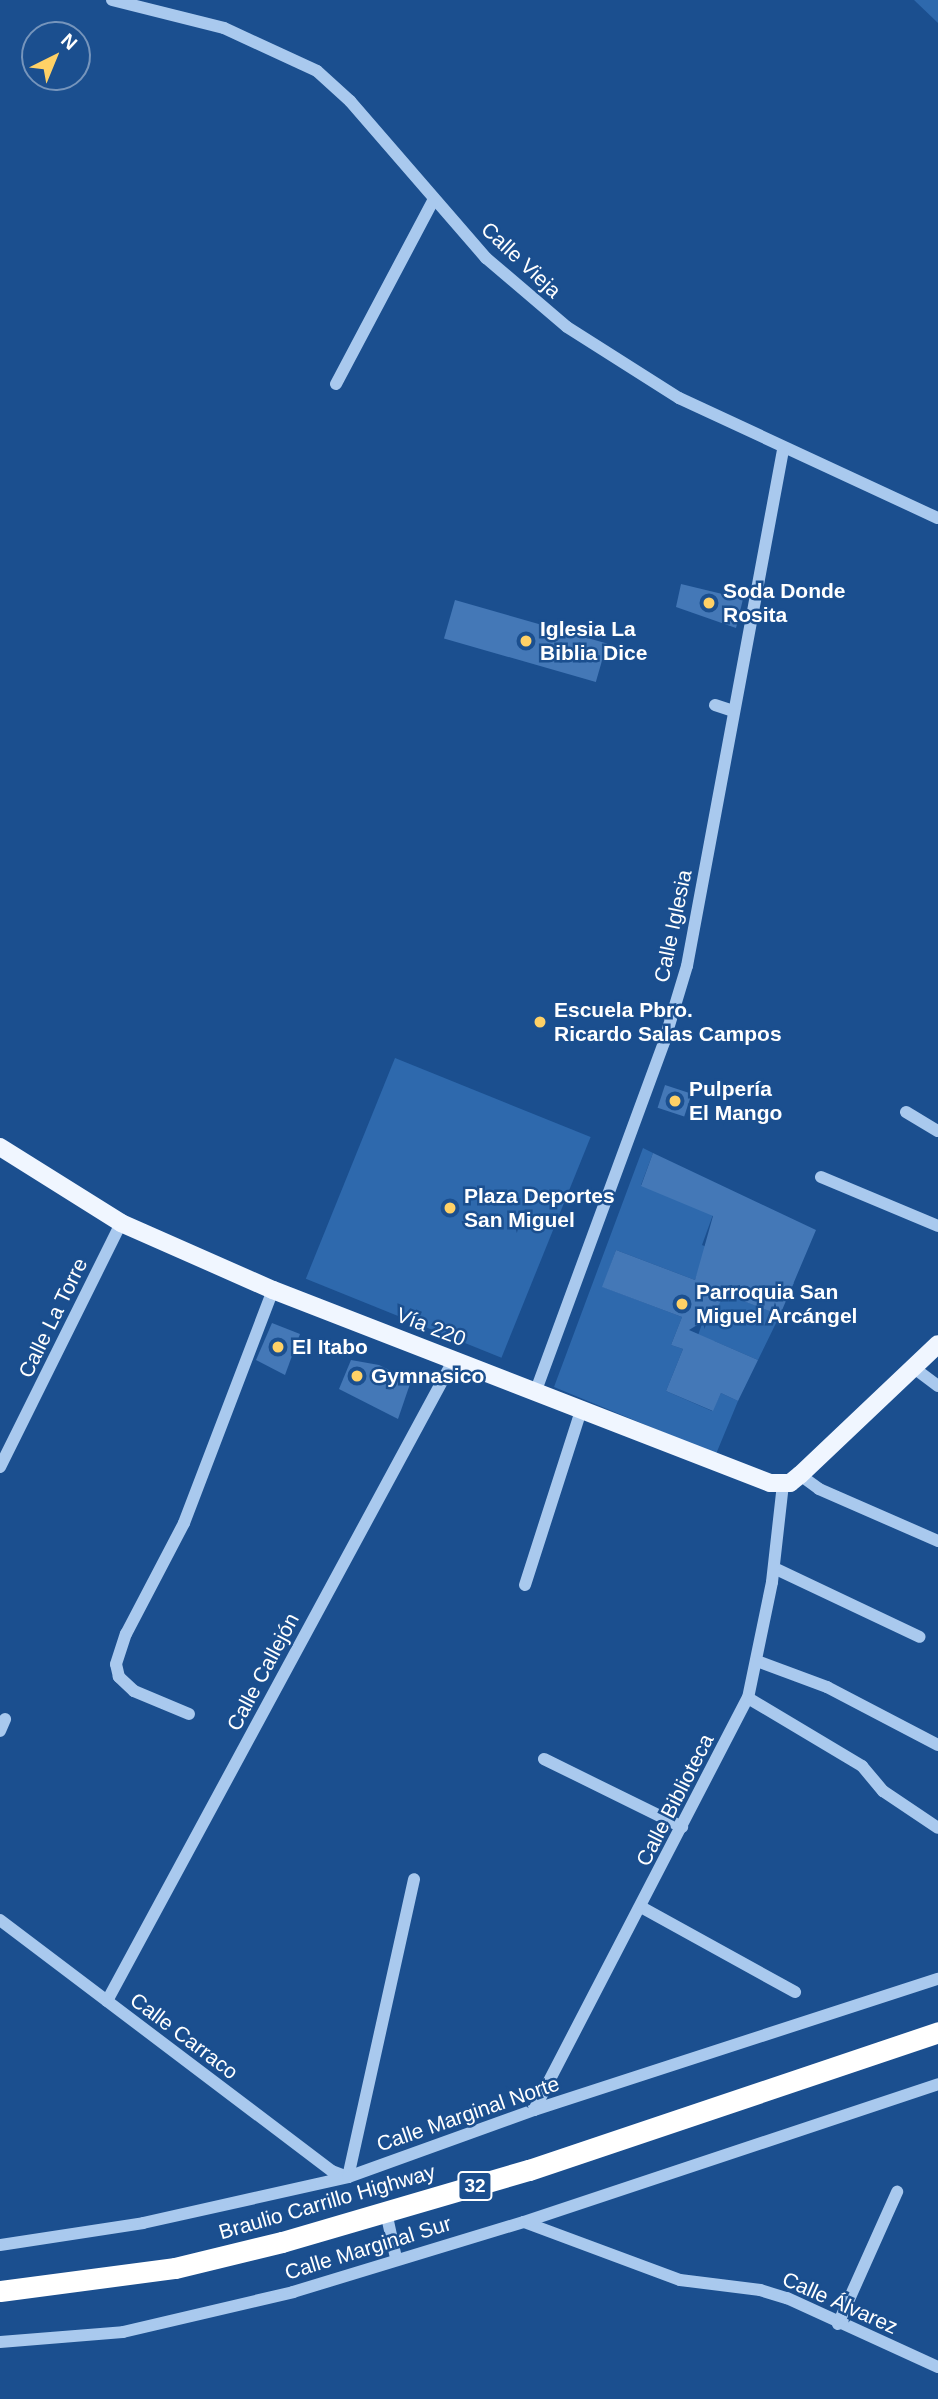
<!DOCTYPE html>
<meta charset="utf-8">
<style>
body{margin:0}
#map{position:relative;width:938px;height:2399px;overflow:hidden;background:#1b4f8f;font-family:Helvetica,sans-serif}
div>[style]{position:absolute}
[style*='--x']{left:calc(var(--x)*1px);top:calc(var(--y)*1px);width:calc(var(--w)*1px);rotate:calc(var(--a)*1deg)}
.green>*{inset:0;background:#2e69ad;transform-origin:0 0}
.building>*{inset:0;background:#4478b7;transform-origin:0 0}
.minor>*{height:12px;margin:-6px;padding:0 6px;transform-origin:6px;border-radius:6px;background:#a9c9ee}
.major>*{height:18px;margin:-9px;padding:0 9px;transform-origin:9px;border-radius:9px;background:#f0f6ff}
.highway>*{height:21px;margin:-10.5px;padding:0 10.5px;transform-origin:10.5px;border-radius:10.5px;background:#fff}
.dots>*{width:19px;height:19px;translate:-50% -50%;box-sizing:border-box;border:4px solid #1b4f8f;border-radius:50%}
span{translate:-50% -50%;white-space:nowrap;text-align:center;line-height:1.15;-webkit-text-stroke:5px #1b4f8f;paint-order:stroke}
.shield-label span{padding:2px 5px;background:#1b4f8f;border:2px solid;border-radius:5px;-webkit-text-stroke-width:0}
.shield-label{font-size:19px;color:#fff;font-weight:700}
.street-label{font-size:21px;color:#fff}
.poi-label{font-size:21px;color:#fff;font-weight:700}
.left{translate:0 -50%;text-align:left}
.north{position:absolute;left:21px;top:21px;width:70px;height:70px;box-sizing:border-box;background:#1b4f8f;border:2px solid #7695bc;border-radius:50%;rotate:43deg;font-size:19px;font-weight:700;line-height:28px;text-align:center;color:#fff}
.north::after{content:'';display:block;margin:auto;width:24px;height:32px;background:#ffd166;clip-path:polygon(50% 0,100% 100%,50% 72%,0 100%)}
</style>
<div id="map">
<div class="green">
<div style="clip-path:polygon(914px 0,938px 0,938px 23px)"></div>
<div style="left:395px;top:1058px;width:211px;height:238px;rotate:22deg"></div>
<div style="clip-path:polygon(643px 1148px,653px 1153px,641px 1185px,723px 1187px,702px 1245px,794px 1283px,788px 1295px,705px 1254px,695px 1280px,616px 1250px,603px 1287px,682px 1317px,671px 1345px,683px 1349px,666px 1391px,712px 1411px,721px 1393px,738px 1401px,716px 1454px,554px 1387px)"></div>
<div style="clip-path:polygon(715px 1290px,780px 1315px,758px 1360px,714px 1341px,695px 1344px,703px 1321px,717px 1308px)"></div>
</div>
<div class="building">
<div style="clip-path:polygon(681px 584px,743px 599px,736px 628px,676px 607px)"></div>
<div style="left:455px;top:600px;width:158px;height:40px;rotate:16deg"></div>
<div style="left:665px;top:1085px;width:28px;height:24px;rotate:18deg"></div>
<div style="clip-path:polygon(653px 1153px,816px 1230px,780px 1315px,725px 1294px,712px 1316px,689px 1330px,758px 1360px,738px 1401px,721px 1393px,713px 1411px,666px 1391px,683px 1349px,671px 1345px,682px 1317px,602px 1287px,616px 1250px,695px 1280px,713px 1216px,641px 1186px)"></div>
<div style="clip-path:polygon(272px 1323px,300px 1334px,285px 1375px,256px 1360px)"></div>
<div style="clip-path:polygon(351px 1360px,379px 1365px,411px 1381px,398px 1419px,339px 1389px)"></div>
</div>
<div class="minor">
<div style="--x:112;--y:0;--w:115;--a:14"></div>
<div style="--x:224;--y:28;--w:102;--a:24.8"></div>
<div style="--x:317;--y:71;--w:45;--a:42.3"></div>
<div style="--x:350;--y:101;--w:208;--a:49.1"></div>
<div style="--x:486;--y:258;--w:106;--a:40.4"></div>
<div style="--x:567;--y:327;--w:133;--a:32.4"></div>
<div style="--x:679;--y:398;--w:285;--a:24.9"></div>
<div style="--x:336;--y:384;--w:209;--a:-62.1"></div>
<div style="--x:715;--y:705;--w:20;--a:18"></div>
<div style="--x:906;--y:1112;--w:37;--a:31"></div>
<div style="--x:821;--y:1177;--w:127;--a:22.7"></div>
<div style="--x:914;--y:1368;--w:30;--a:37"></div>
<div style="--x:535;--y:1393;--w:374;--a:-69.8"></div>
<div style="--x:664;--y:1042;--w:79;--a:-73.2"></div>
<div style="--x:687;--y:966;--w:525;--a:-79.46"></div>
<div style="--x:0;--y:1467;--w:272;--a:-63.6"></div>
<div style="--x:800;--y:1475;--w:24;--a:36"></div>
<div style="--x:819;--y:1489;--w:130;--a:23.6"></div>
<div style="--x:774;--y:1568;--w:161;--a:25.3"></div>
<div style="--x:525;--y:1585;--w:183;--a:-72.2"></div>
<div style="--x:757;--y:1661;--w:75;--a:20.4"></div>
<div style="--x:827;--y:1687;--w:125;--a:27.6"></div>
<div style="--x:748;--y:1698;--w:133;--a:30.8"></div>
<div style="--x:862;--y:1766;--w:33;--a:50"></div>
<div style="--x:883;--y:1791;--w:66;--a:33.9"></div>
<div style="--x:189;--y:1714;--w:60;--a:-157.3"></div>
<div style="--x:134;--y:1691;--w:21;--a:-137"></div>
<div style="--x:119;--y:1677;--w:13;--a:-103"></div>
<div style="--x:116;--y:1664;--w:32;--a:-72"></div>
<div style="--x:126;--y:1634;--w:125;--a:-62.4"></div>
<div style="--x:184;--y:1523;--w:249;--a:-69.1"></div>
<div style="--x:0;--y:1731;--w:13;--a:-67"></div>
<div style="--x:544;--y:1759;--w:154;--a:26.2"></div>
<div style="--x:641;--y:1907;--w:176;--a:28.9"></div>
<div style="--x:0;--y:1920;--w:416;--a:37.1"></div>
<div style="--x:332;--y:2171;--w:17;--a:21"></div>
<div style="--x:348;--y:2177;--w:305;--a:-77.5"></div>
<div style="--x:107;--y:2001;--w:728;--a:-61.6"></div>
<div style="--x:534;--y:2110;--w:464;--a:-62.6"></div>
<div style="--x:748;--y:1698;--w:118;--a:-78.3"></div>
<div style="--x:772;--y:1582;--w:99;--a:-83.6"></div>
<div style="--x:386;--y:2212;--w:47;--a:77.7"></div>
<div style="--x:524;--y:2222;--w:166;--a:20.4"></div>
<div style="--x:680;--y:2280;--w:81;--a:7.1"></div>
<div style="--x:760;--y:2290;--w:28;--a:17"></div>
<div style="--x:787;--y:2298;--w:166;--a:24.6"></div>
<div style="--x:0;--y:2245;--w:145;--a:-8.7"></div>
<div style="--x:143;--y:2223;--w:210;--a:-12.6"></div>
<div style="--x:348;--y:2177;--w:198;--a:-19.8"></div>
<div style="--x:534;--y:2110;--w:425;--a:-18"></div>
<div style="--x:838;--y:2324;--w:145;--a:-65.9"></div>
<div style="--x:0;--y:2342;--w:123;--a:-4.6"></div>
<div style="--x:123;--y:2332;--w:175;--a:-13.2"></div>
<div style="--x:293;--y:2292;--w:241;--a:-16.9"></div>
<div style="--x:524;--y:2222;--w:436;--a:-18.4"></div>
</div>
<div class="major">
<div style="--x:0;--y:1147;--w:143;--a:32.1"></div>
<div style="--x:121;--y:1223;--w:166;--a:23.8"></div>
<div style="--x:273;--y:1290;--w:533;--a:21.22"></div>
<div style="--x:770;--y:1483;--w:20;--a:0"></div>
<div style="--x:790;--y:1483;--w:13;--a:-39"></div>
<div style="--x:800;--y:1475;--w:190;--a:-43.5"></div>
</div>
<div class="highway">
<div style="--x:0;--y:2291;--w:177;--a:-7.5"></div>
<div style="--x:175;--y:2268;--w:110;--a:-13.7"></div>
<div style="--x:282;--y:2242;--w:257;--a:-16.3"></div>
<div style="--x:529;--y:2170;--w:432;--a:-18.6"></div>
</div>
<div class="dots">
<div style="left:709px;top:603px;background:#ffd166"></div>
<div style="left:526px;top:641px;background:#ffd166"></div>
<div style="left:540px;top:1022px;background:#ffd166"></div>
<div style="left:675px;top:1101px;background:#ffd166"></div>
<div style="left:450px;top:1208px;background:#ffd166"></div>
<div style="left:682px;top:1304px;background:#ffd166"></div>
<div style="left:278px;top:1347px;background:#ffd166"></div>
<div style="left:357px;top:1376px;background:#ffd166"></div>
</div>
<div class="shield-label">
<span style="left:475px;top:2186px">32</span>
</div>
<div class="street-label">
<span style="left:521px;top:260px;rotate:43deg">Calle Vieja</span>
<span style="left:673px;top:926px;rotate:-78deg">Calle Iglesia</span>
<span style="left:53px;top:1318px;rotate:-64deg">Calle La Torre</span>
<span style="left:431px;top:1327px;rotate:21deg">Vía 220</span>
<span style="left:263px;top:1672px;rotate:-62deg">Calle Callejón</span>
<span style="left:675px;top:1800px;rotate:-63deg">Calle Biblioteca</span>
<span style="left:184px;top:2036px;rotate:37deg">Calle Carraco</span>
<span style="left:468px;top:2114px;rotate:-19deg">Calle Marginal Norte</span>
<span style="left:327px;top:2202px;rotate:-16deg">Braulio Carrillo Highway</span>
<span style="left:368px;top:2248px;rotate:-17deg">Calle Marginal Sur</span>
<span style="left:840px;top:2303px;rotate:24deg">Calle Álvarez</span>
</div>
<div class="poi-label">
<span class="left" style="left:723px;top:603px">Soda Donde<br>Rosita</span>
<span class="left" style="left:540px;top:641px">Iglesia La<br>Biblia Dice</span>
<span class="left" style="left:554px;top:1022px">Escuela Pbro.<br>Ricardo Salas Campos</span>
<span class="left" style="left:689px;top:1101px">Pulpería<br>El Mango</span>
<span class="left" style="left:464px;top:1208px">Plaza Deportes<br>San Miguel</span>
<span class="left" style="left:696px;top:1304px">Parroquia San<br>Miguel Arcángel</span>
<span class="left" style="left:292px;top:1347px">El Itabo</span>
<span class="left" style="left:371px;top:1376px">Gymnasico</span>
</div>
<div class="north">N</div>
</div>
